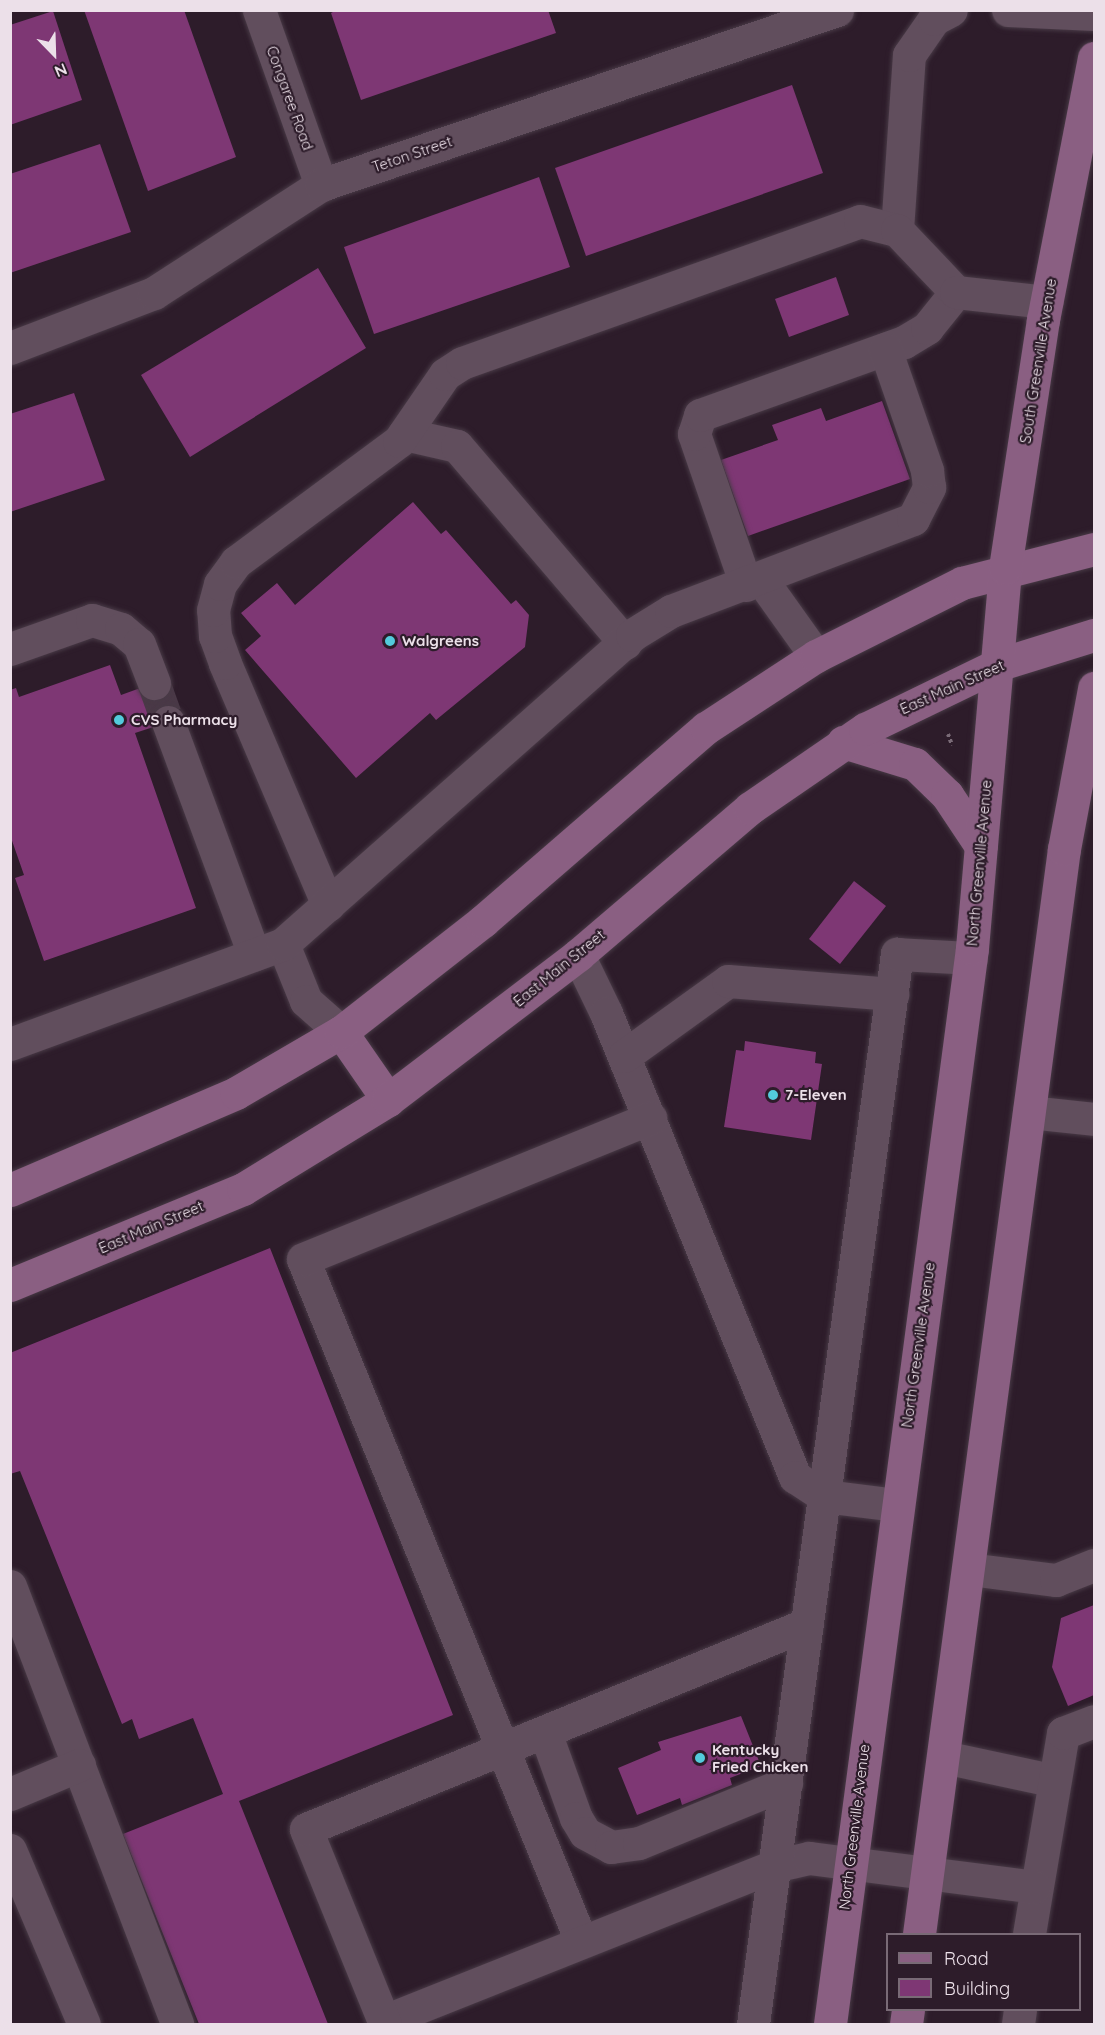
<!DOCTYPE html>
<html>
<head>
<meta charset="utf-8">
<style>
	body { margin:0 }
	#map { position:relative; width:1105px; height:2035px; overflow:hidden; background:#2d1c2a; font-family:Quicksand,sans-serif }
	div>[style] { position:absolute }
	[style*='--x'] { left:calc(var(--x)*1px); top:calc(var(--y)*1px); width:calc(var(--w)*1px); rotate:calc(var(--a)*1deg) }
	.building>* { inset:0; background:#7e3774 }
	.minor-tunnel>* { height:33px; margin-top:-16.5px; transform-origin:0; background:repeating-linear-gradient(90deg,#4a3947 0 33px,transparent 0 49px) }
	.path>* { height:4px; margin-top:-2px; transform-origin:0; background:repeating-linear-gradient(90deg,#7a6b77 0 3px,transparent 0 6px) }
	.roads { filter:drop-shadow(0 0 2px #483a46) drop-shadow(0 0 2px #483a46) }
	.minor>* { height:33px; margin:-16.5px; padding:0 16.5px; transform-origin:16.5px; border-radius:16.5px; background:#614e5d }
	.major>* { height:33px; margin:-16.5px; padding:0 16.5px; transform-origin:16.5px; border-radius:16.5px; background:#8a5f82 }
	.dots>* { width:16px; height:16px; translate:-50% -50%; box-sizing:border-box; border:3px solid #2d1c2a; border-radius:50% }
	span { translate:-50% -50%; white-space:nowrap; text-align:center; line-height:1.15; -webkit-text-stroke:4.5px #2d1c2a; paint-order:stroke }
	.street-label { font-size:15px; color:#ece0e9 }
	.poi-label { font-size:15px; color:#ece0e9; font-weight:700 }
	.left { translate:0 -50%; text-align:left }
	.frame { position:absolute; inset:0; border:12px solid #ece0e9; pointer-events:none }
	.legend { position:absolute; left:886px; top:1933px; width:195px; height:78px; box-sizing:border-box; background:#2d1c2a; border:2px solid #796a76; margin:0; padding:8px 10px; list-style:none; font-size:18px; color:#ece0e9 }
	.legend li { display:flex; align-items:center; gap:12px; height:30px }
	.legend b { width:30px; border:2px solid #796a76 }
	.north { position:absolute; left:24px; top:24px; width:60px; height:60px; -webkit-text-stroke:4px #2d1c2a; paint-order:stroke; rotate:157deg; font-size:16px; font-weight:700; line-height:24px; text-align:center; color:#ece0e9 }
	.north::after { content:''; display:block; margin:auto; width:21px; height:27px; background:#ece0e9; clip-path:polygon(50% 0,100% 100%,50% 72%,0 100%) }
</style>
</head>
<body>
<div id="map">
	<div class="building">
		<i style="clip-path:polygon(84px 10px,184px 10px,236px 157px,148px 191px)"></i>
		<i style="clip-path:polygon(337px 10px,548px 10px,556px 33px,361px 100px,331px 13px)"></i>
		<i style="clip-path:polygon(53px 11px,82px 100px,10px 125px,10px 25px)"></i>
		<i style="clip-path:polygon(792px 85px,823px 173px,586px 256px,555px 168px)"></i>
		<i style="clip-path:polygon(100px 144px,131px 232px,10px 273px,10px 174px)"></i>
		<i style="clip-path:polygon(539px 177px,570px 267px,374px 334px,344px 247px)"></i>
		<i style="clip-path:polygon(318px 268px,366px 348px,190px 457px,141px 375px)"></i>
		<i style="clip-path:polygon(836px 277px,849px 315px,789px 337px,775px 299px)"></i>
		<i style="clip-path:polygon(74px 393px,105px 480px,10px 512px,10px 414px)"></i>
		<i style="clip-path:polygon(882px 401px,910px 479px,748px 536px,721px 460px,778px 440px,772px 425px,821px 408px,826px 421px)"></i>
		<i style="clip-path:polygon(413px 502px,441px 534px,446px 530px,511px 604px,516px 600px,529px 615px,525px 647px,436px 720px,430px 713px,356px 778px,245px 650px,261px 636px,241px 613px,277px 583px,295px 605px)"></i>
		<i style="clip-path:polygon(110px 665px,121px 695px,168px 678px,181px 718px,135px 733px,196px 908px,44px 961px,15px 878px,24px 875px,10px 835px,10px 690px,16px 688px,19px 697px)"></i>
		<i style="clip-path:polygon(854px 881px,886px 906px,840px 964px,809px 939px)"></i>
		<i style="clip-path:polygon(745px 1041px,816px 1052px,815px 1063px,822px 1064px,811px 1140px,724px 1127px,736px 1050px,744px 1051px)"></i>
		<i style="clip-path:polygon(270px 1248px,453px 1715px,239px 1801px,328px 2024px,199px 2024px,123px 1834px,223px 1794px,193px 1718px,139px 1739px,132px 1719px,122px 1724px,20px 1471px,10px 1474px,10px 1353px)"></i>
		<i style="clip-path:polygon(1094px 1605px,1094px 1695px,1068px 1706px,1052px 1667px,1061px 1618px)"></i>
		<i style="clip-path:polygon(741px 1716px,761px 1766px,730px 1778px,732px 1785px,682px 1805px,680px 1798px,637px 1815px,618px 1768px,661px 1750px,658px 1742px)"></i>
	</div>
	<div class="minor-tunnel">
		<i style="--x:154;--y:683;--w:41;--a:70.3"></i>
	</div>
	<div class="path">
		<i style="--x:948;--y:734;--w:12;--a:70"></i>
	</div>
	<div class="roads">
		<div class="minor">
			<i style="--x:259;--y:10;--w:186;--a:70.5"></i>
			<i style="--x:1008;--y:10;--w:86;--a:2.7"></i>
			<i style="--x:897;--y:230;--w:175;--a:-86.1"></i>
			<i style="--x:909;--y:55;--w:44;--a:-55.2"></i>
			<i style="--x:934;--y:19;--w:19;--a:-28"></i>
			<i style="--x:10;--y:348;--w:154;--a:-20.9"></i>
			<i style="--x:154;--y:293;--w:199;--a:-32.9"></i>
			<i style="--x:321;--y:185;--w:545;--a:-18.73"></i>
			<i style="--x:404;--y:434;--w:54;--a:12.8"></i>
			<i style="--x:457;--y:446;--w:259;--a:49.5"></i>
			<i style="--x:761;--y:579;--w:95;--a:54.5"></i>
			<i style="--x:746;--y:585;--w:160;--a:-109"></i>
			<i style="--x:694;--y:434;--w:20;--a:-72"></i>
			<i style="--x:700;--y:415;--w:217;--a:-19.7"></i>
			<i style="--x:904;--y:342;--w:27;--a:-31"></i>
			<i style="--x:927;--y:328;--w:46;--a:-51.1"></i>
			<i style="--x:10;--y:649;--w:87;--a:-19.5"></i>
			<i style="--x:92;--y:620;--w:30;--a:17"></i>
			<i style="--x:121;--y:629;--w:23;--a:40"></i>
			<i style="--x:139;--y:644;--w:42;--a:69"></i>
			<i style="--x:168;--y:722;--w:248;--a:69.7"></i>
			<i style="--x:328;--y:905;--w:263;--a:-113.1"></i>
			<i style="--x:225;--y:663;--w:29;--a:-110"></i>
			<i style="--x:215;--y:636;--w:26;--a:-94"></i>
			<i style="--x:213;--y:610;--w:27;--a:-75"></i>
			<i style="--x:220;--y:584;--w:27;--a:-54"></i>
			<i style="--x:236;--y:562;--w:203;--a:-36.6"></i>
			<i style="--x:399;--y:441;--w:81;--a:-55.5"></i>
			<i style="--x:445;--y:374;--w:20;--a:-33"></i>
			<i style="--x:462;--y:363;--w:423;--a:-19.6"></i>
			<i style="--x:860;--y:221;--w:38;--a:14"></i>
			<i style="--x:897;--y:230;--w:86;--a:46.4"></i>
			<i style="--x:956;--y:292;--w:91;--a:6.3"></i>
			<i style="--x:283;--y:944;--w:61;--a:68"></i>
			<i style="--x:306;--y:1001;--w:47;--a:41.5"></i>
			<i style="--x:578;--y:955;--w:64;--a:64.2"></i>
			<i style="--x:606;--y:1013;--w:501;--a:67.84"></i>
			<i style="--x:795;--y:1477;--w:35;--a:33"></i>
			<i style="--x:824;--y:1496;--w:74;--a:7"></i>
			<i style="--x:10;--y:1044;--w:291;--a:-20.1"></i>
			<i style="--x:283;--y:944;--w:466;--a:-41.5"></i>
			<i style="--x:632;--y:635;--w:46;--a:-31.6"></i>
			<i style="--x:671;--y:611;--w:259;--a:-20.8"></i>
			<i style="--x:913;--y:519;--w:36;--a:-63"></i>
			<i style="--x:929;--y:487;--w:17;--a:-97"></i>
			<i style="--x:927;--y:470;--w:128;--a:-109.1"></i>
			<i style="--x:624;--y:1056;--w:128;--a:-35.8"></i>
			<i style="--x:728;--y:981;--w:165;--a:4.5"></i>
			<i style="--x:1029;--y:1112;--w:65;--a:6.1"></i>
			<i style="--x:969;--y:1569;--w:88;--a:7.2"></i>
			<i style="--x:1056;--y:1580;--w:41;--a:-21.5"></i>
			<i style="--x:10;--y:1586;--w:469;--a:69.1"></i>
			<i style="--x:545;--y:1732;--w:91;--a:70.2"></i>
			<i style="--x:576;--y:1818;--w:17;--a:59"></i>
			<i style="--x:585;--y:1833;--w:30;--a:28"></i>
			<i style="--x:611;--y:1847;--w:28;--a:-8"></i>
			<i style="--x:639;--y:1843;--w:159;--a:-22.2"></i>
			<i style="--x:944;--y:1757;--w:109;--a:12.1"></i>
			<i style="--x:10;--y:1794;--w:75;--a:-22.8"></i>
			<i style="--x:10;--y:1850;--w:189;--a:67"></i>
			<i style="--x:1029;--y:1934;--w:204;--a:-80.4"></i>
			<i style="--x:1063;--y:1733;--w:33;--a:-21"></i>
			<i style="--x:581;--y:1941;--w:736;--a:-112.18"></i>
			<i style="--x:303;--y:1259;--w:375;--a:-22.1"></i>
			<i style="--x:384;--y:2021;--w:420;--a:-21.7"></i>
			<i style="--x:774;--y:1866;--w:36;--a:-13"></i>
			<i style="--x:809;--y:1858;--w:227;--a:7.3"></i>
			<i style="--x:385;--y:2024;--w:210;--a:-112.1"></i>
			<i style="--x:306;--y:1829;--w:541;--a:-22.25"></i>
			<i style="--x:753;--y:2024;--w:1080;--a:-82.34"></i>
			<i style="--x:897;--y:954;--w:74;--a:3.1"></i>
			<i style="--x:1018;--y:2024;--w:14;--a:-82"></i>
		</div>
		<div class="major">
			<i style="--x:843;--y:742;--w:75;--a:17"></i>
			<i style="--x:915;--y:764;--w:45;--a:44.1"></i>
			<i style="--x:947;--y:795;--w:61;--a:56.3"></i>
			<i style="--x:341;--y:1032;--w:83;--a:55.3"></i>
			<i style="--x:10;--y:1190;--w:246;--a:-23.2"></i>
			<i style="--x:236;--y:1093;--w:121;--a:-30.2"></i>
			<i style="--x:341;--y:1032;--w:180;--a:-38"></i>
			<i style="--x:483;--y:921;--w:295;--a:-40.9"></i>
			<i style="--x:706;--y:728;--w:131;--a:-33.2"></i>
			<i style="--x:816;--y:656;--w:163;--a:-26.6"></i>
			<i style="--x:962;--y:583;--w:136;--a:-14.4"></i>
			<i style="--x:10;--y:1285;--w:252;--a:-22.4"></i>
			<i style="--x:243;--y:1189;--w:170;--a:-31.5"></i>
			<i style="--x:388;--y:1100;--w:239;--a:-37.3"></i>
			<i style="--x:578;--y:955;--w:226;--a:-40.5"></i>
			<i style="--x:750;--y:808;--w:140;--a:-34.5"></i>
			<i style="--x:865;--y:729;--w:147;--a:-25.9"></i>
			<i style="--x:997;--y:665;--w:102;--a:-17.2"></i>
			<i style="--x:919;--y:1934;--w:1095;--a:-82.39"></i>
			<i style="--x:1064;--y:849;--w:164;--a:-79.4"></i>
			<i style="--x:830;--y:2024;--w:1085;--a:-82.48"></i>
			<i style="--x:972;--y:948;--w:381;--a:-85"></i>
			<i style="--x:1005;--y:568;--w:251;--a:-81.3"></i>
			<i style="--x:1043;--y:320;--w:267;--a:-79"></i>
			<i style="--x:906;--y:2024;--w:14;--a:-82"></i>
		</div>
	</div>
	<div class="dots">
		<i style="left:390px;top:641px;background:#53cbdc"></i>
		<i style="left:119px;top:720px;background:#53cbdc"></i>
		<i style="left:773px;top:1095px;background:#53cbdc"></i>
		<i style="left:700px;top:1758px;background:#53cbdc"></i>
	</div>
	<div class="street-label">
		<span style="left:290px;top:98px;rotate:70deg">Congaree Road</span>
		<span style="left:412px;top:154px;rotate:-19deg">Teton Street</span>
		<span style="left:1038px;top:361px;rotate:-81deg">South Greenville Avenue</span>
		<span style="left:952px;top:687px;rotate:-24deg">East Main Street</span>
		<span style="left:979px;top:863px;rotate:-85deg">North Greenville Avenue</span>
		<span style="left:559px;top:968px;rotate:-39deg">East Main Street</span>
		<span style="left:151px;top:1227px;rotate:-23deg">East Main Street</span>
		<span style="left:918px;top:1345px;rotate:-82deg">North Greenville Avenue</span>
		<span style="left:854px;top:1827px;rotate:-83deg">North Greenville Avenue</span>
	</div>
	<div class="poi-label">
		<span class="left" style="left:402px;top:641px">Walgreens</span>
		<span class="left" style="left:131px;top:720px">CVS Pharmacy</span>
		<span class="left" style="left:785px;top:1095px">7-Eleven</span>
		<span class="left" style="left:712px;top:1758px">Kentucky<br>Fried Chicken</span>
	</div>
	<div class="frame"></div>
	<ul class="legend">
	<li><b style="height:8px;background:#8a5f82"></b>Road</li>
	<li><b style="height:16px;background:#7e3774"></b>Building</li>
	</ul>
	<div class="north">N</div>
</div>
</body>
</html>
